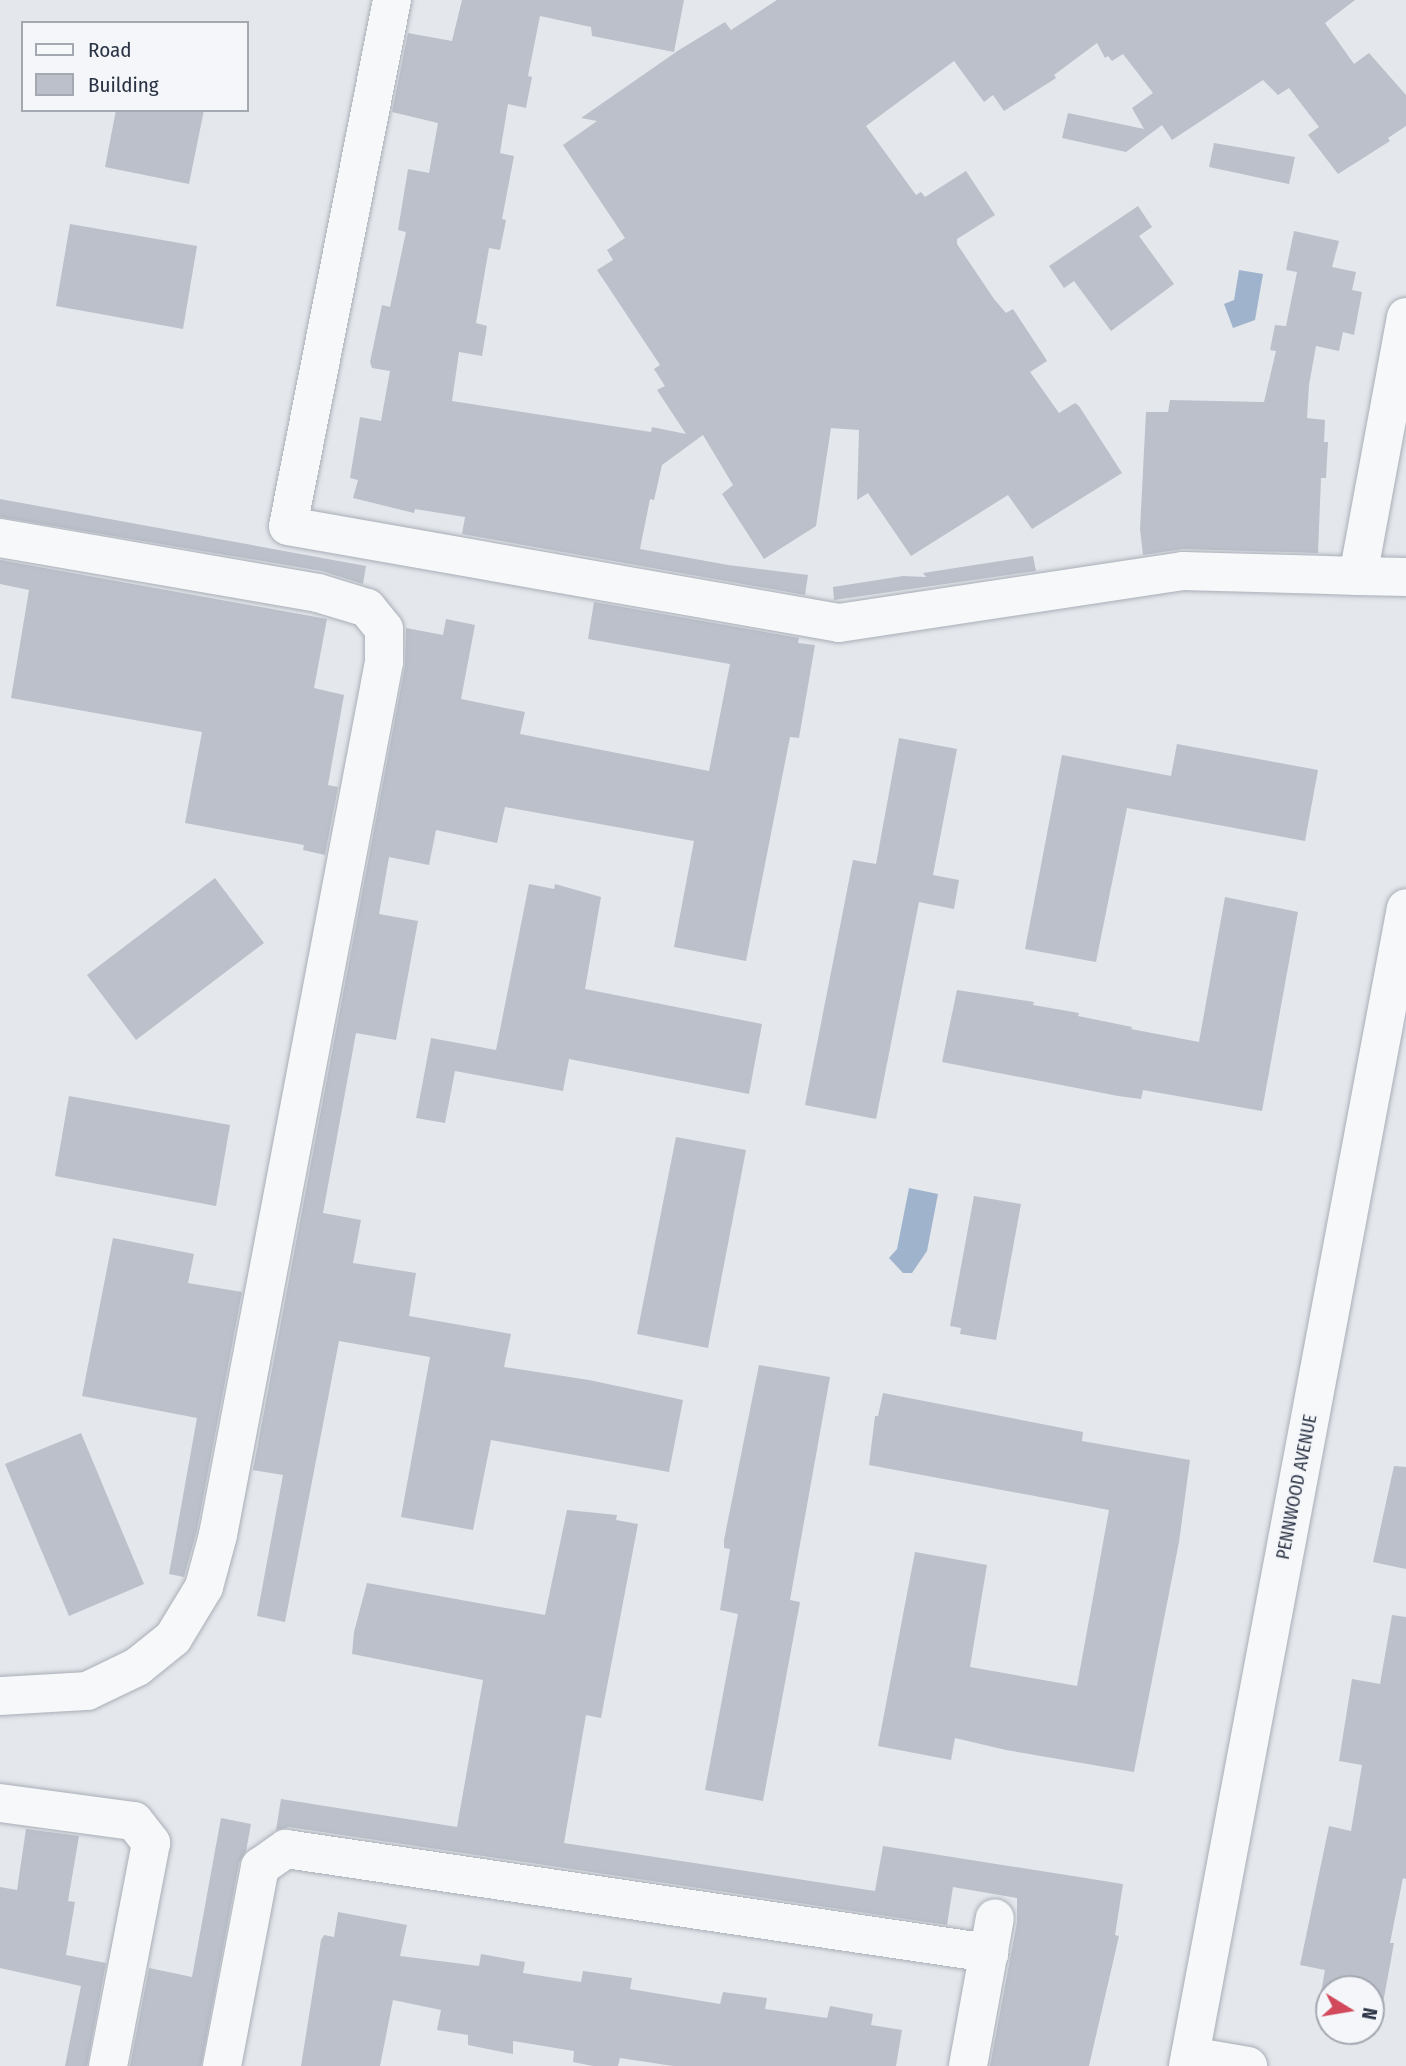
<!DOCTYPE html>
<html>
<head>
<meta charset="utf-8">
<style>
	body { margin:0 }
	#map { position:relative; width:1406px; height:2066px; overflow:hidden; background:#e4e7ec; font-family:"Fira Sans Condensed",sans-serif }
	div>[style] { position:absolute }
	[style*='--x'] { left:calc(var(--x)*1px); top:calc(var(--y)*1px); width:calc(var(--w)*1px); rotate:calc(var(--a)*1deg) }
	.water>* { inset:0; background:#9fb4cc }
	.building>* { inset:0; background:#bbc0ca }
	.roads { filter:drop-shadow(0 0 2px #a9aeb7) drop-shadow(0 0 2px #a9aeb7) }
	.minor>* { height:38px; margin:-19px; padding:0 19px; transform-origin:19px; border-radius:19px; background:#f7f8fa }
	span { translate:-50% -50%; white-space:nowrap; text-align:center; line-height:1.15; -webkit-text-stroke:5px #f4f6f9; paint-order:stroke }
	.street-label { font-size:18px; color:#2b3445 }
	.legend { position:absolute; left:21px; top:21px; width:228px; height:91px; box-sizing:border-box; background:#f4f6f9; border:2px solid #a4a8b1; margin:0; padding:9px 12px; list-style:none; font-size:21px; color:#2b3445 }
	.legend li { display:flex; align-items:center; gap:14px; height:35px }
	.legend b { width:35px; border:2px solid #a4a8b1 }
	.north { position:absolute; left:1315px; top:1975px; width:70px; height:70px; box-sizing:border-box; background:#f4f6f9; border:2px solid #a4a8b1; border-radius:50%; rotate:101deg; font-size:19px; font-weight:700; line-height:28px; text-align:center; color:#2b3445 }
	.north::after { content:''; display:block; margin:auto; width:24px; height:32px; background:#d1495b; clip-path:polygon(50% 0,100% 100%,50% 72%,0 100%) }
</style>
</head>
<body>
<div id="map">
	<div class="water">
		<i style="clip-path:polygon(1239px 270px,1263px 274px,1255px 320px,1233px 328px,1224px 304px,1234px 300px)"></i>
		<i style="clip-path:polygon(909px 1188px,938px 1194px,927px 1251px,912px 1273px,903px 1273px,889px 1258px,897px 1249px)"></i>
	</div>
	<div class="building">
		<i style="clip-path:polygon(462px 0,684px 0,674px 52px,592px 36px,591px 27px,540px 16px,528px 76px,532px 77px,526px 108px,508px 104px,500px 153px,514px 156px,502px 219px,506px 220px,500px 250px,489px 248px,476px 323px,487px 326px,482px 356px,459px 352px,452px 401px,651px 432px,652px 427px,686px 434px,657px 390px,665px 386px,654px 369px,660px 365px,597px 270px,613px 260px,607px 250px,625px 238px,563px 145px,597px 121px,581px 118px,679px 50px,725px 22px,731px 30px,777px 0,1355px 0,1325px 23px,1354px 64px,1369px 53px,1406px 95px,1406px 126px,1388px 138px,1390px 141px,1338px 174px,1308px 135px,1319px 127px,1289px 88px,1278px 95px,1263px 80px,1172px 140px,1162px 125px,1126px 152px,1062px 138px,1068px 113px,1144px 129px,1132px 108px,1153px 93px,1123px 54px,1112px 61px,1108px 56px,1105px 58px,1097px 43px,1054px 75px,1056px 78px,1004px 111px,993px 95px,984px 102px,954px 61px,866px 126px,916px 195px,921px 192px,925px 197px,966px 171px,995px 215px,957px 239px,957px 244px,994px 299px,1006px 313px,1013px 309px,1044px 356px,1047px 361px,1030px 372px,1059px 413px,1075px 403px,1079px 406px,1122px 473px,1032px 529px,1008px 495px,911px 556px,868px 493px,857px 500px,859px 430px,831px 428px,816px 526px,764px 559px,722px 494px,733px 485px,703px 435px,662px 465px,654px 500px,650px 499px,640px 549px,728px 565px,808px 575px,805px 595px,462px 534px,465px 517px,415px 509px,414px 513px,353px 498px,358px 480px,350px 478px,360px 417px,381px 421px,390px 371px,372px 368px,370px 362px,382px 305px,390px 307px,406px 232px,398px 230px,408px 169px,429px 173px,438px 123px,392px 112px,408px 33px,452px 41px)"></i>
		<i style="clip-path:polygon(116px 110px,204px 110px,189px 184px,105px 167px)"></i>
		<i style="clip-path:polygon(1214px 143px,1295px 157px,1289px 184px,1209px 167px)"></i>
		<i style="clip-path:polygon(1138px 206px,1152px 227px,1139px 236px,1174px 284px,1111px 331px,1074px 281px,1064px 288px,1049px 266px)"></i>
		<i style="clip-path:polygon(70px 224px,197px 246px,183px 329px,56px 306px)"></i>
		<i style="clip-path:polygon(1294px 231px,1339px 241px,1332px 267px,1356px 272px,1352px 290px,1362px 292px,1354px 335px,1343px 332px,1339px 351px,1316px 346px,1309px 385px,1307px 418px,1325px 420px,1324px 442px,1328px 442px,1326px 478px,1321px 478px,1318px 553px,1183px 549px,1143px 555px,1140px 529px,1146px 412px,1168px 412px,1170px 400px,1264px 402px,1276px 351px,1270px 350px,1275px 325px,1286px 326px,1297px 272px,1286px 270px)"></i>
		<i style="clip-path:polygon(0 499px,366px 566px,363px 584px,322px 571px,0 517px)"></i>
		<i style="clip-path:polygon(1033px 556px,1036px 571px,834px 600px,833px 587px,903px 576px,926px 577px,923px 573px)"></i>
		<i style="clip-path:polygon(0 560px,327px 619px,314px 688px,344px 695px,328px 785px,338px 787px,325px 855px,303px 850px,304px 845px,185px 823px,202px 732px,11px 698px,29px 590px,0 584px)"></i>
		<i style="clip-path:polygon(594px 602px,799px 638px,798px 643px,815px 645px,799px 738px,790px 737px,746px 961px,674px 947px,694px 841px,505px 807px,497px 843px,436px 830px,429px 865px,389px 857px,379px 914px,418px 921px,396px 1040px,356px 1033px,323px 1213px,361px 1220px,353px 1263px,416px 1273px,409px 1316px,511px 1334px,504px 1367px,589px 1380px,683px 1400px,669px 1472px,491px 1440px,473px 1530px,401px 1517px,430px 1357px,339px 1341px,285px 1622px,257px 1616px,283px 1475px,253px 1470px,405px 666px,406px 628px,443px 635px,446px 619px,475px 625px,461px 699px,525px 712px,520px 734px,709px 771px,730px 664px,588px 639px)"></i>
		<i style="clip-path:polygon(899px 738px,957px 749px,933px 875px,959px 880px,954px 909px,919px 902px,876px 1119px,805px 1105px,853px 860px,876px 864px)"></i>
		<i style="clip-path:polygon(1177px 744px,1318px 770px,1305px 841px,1127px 808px,1096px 962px,1025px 949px,1062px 755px,1171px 776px)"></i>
		<i style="clip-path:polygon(215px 878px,264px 943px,136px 1040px,87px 975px)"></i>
		<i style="clip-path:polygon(529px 884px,554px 889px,555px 884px,601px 897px,585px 989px,762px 1024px,749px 1094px,569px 1059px,563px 1091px,455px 1071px,445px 1123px,416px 1118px,431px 1038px,496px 1050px)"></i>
		<i style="clip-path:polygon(1225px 897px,1298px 912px,1262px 1111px,1143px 1090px,1141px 1099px,1118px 1096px,942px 1062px,957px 990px,1034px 1002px,1033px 1005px,1079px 1013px,1078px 1016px,1132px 1027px,1131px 1029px,1199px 1042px)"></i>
		<i style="clip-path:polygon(69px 1096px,230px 1125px,216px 1206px,55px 1176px)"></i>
		<i style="clip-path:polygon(676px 1137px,746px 1150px,708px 1348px,637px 1334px)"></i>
		<i style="clip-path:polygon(974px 1196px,1021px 1204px,996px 1340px,960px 1334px,961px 1328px,950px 1326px)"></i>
		<i style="clip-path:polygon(113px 1238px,194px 1254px,188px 1283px,242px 1292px,197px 1530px,184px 1577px,169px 1574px,197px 1418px,82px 1396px)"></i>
		<i style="clip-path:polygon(759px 1365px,830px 1377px,790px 1600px,800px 1602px,763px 1801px,705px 1790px,738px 1614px,720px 1610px,730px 1549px,724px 1548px,724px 1540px)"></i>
		<i style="clip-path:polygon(883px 1393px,1083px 1432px,1082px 1441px,1190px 1460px,1179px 1542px,1134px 1772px,1006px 1750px,955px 1738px,951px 1760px,878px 1746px,915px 1552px,987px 1565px,970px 1667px,1077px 1686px,1109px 1510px,869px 1465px,875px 1416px,878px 1416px)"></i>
		<i style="clip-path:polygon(81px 1433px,144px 1584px,69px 1616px,5px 1464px)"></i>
		<i style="clip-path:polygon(1394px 1466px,1406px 1467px,1406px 1569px,1373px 1562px)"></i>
		<i style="clip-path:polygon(567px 1510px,617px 1515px,616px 1520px,638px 1524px,601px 1718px,586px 1715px,564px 1843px,875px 1891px,883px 1846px,1123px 1884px,1115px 1935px,1119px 1936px,1089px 2066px,990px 2066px,1017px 1922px,1017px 1898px,953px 1887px,947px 1925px,289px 1827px,276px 1830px,281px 1799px,457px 1827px,483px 1680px,352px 1654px,354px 1632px,367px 1583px,545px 1615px)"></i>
		<i style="clip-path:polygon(1392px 1615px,1406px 1617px,1406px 1879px,1403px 1878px,1390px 1943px,1394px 1943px,1379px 2025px,1371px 2024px,1371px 1989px,1329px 1989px,1329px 2017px,1317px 2015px,1325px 1970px,1300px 1965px,1329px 1826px,1351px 1831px,1362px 1765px,1339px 1761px,1352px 1679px,1380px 1684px)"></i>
		<i style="clip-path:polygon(221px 1818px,251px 1824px,246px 1851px,239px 1863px,201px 2066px,130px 2066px,149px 1968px,192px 1977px)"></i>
		<i style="clip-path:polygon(26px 1829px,79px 1836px,68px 1901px,75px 1902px,66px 1955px,106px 1963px,87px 2066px,65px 2066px,81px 1986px,0 1968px,0 1887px,17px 1890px)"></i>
		<i style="clip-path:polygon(338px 1912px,407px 1925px,400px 1956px,479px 1966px,481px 1954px,525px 1962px,523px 1973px,581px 1982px,583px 1971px,632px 1978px,630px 1989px,720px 2004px,723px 1992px,767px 1998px,765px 2009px,827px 2018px,830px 2006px,873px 2014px,871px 2025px,902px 2030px,896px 2066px,673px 2066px,620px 2058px,618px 2066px,593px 2066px,573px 2062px,574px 2051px,513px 2041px,513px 2054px,468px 2045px,468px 2035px,437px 2030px,441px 2010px,393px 2000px,380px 2066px,301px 2066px,321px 1940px,324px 1935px,334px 1937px)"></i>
	</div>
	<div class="roads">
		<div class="minor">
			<i style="--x:392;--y:0;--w:536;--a:101.18"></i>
			<i style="--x:288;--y:526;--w:559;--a:9.98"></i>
			<i style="--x:839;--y:623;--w:348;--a:-8.6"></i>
			<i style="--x:1183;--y:571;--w:175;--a:1.6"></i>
			<i style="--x:1406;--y:317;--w:263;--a:100.5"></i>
			<i style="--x:1358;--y:576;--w:48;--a:1.2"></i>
			<i style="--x:0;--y:538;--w:323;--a:9.8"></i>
			<i style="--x:318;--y:593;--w:51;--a:17"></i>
			<i style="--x:367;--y:608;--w:27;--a:51"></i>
			<i style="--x:384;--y:629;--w:33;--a:90"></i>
			<i style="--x:384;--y:662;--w:889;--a:100.77"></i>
			<i style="--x:218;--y:1535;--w:54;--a:105.1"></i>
			<i style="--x:204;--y:1587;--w:60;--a:121.3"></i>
			<i style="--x:173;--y:1638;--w:46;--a:141.1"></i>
			<i style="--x:137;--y:1667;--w:55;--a:154.4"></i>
			<i style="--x:87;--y:1691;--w:87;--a:176.7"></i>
			<i style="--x:0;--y:1803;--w:135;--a:7.7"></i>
			<i style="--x:134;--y:1821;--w:28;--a:52"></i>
			<i style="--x:151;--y:1843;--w:227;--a:100.9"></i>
			<i style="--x:1190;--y:2056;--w:59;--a:9.8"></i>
			<i style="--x:222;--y:2066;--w:203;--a:-79.2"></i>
			<i style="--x:260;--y:1867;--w:32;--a:-35"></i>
			<i style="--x:286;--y:1849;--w:711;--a:8.42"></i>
			<i style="--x:968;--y:2066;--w:150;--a:-79.7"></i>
			<i style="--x:1188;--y:2066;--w:1178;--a:-79.34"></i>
		</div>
	</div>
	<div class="street-label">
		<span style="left:1297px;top:1487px;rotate:-79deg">PENNWOOD AVENUE</span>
	</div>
	<ul class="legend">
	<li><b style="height:9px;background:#f7f8fa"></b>Road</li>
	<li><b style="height:19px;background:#bbc0ca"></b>Building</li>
	</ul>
	<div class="north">N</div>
</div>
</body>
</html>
